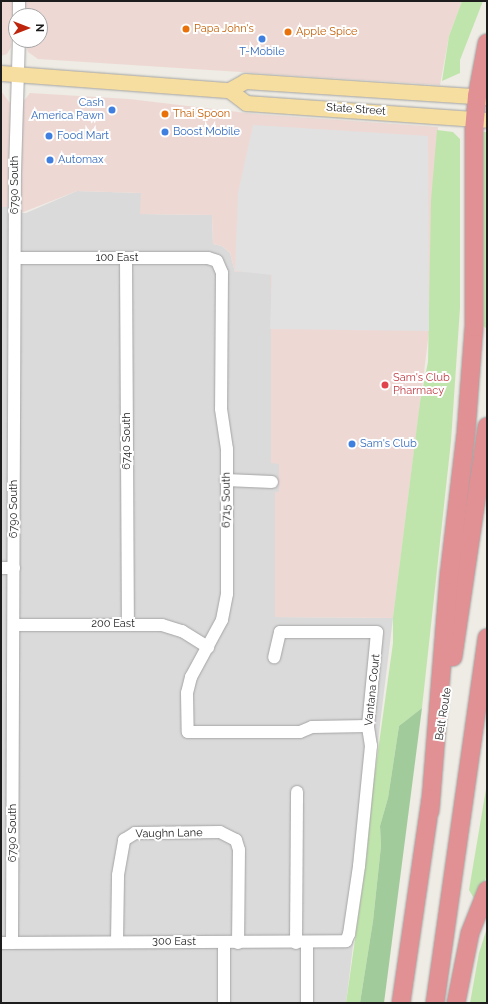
<!DOCTYPE html>
<html>
<head>
<meta charset="utf-8">
<style>
	body { margin:0 }
	#map { position:relative; width:488px; height:1004px; overflow:hidden; background:#eeece4; font-family:Raleway,sans-serif }
	div>[style] { position:absolute }
	[style*='--x'] { left:calc(var(--x)*1px); top:calc(var(--y)*1px); width:calc(var(--w)*1px); rotate:calc(var(--a)*1deg) }
	.residential>* { inset:0; background:#dbdada }
	.commercial>* { inset:0; background:#eed8d4 }
	.grass>* { inset:0; background:#c0e5ac }
	.forest>* { inset:0; background:#a2cb9b }
	.parking>* { inset:0; background:#e1e1e1 }
	.roads { filter:drop-shadow(0 0 1px #a4a4a4) drop-shadow(0 0 1px #a4a4a4) }
	.minor>* { height:12px; margin:-6px; padding:0 6px; transform-origin:6px; border-radius:6px; background:#fff }
	.major>* { height:15px; margin:-7.5px; padding:0 7.5px; transform-origin:7.5px; border-radius:7.5px; background:#f6dda0 }
	.highway>* { height:18px; margin:-9px; padding:0 9px; transform-origin:9px; border-radius:9px; background:#e19093 }
	.dots>* { width:11px; height:11px; translate:-50% -50%; box-sizing:border-box; border:2px solid #fff; border-radius:50% }
	span { translate:-50% -50%; white-space:nowrap; text-align:center; line-height:1.15; -webkit-text-stroke:4px #fff; paint-order:stroke }
	.food-label { font-size:11px; color:#c56008 }
	.left { translate:0 -50%; text-align:left }
	.shop-label { font-size:11px; color:#366cbe }
	.right { translate:-100% -50%; text-align:right }
	.street-label { font-size:11px; color:#1d1d1d }
	.health-label { font-size:11px; color:#be3a42 }
	.frame { position:absolute; inset:0; border:2px solid #1d1d1d; pointer-events:none }
	.north { position:absolute; left:8px; top:8px; width:40px; height:40px; box-sizing:border-box; background:#fff; border:1px solid #a5a5a5; border-radius:50%; rotate:90deg; font-size:11px; font-weight:700; line-height:16px; text-align:center; color:#1d1d1d }
	.north::after { content:''; display:block; margin:auto; width:14px; height:18px; background:#bf240c; clip-path:polygon(50% 0,100% 100%,50% 72%,0 100%) }
</style>
</head>
<body>
<div id="map">
	<div class="residential">
		<i style="clip-path:polygon(77px 191px,141px 193px,141px 214px,212px 215px,213px 244px,222px 246px,230px 253px,235px 272px,272px 272px,271px 463px,279px 463px,279px 492px,276px 492px,275px 617px,393px 618px,346px 1003px,1px 1003px,1px 207px,10px 207px,10px 213px,26px 213px)"></i>
	</div>
	<div class="commercial">
		<i style="clip-path:polygon(1px 1px,13px 1px,13px 9px,11px 47px,7px 54px,1px 56px)"></i>
		<i style="clip-path:polygon(25px 1px,462px 1px,449px 36px,440px 85px,38px 59px,28px 52px,25px 40px,40px 40px,40px 16px,25px 16px)"></i>
		<i style="clip-path:polygon(1px 91px,10px 103px,10px 207px,1px 207px)"></i>
		<i style="clip-path:polygon(30px 93px,129px 99px,255px 114px,438px 127px,430px 324px,393px 618px,275px 617px,275px 492px,279px 492px,279px 464px,271px 463px,271px 272px,235px 272px,230px 253px,222px 246px,213px 244px,212px 215px,140px 214px,141px 193px,77px 191px,21px 213px,22px 103px)"></i>
	</div>
	<div class="grass">
		<i style="clip-path:polygon(462px 1px,483px 1px,460px 60px,460px 73px,442px 81px,449px 36px)"></i>
		<i style="clip-path:polygon(437px 130px,453px 132px,460px 139px,460px 308px,451px 441px,422px 708px,399px 726px,388px 798px,380px 826px,381px 846px,373px 921px,360px 1003px,346px 1003px,366px 862px,373px 787px,393px 643px,393px 617px,420px 402px,428px 362px,431px 200px)"></i>
		<i style="clip-path:polygon(483px 132px,487px 132px,486px 328px,483px 326px)"></i>
		<i style="clip-path:polygon(487px 783px,487px 876px,475px 900px,469px 890px)"></i>
		<i style="clip-path:polygon(487px 928px,487px 1003px,470px 1003px,479px 953px)"></i>
	</div>
	<div class="forest">
		<i style="clip-path:polygon(422px 708px,384px 1003px,360px 1003px,373px 921px,381px 846px,380px 826px,388px 798px,399px 726px)"></i>
	</div>
	<div class="parking">
		<i style="clip-path:polygon(253px 125px,428px 136px,429px 331px,270px 329px,272px 275px,235px 271px,238px 193px)"></i>
	</div>
	<div class="roads">
		<div class="minor">
			<i style="--x:19;--y:1;--w:15;--a:90"></i>
			<i style="--x:15;--y:258;--w:193;--a:0"></i>
			<i style="--x:208;--y:258;--w:9;--a:18"></i>
			<i style="--x:217;--y:261;--w:13;--a:67"></i>
			<i style="--x:222;--y:273;--w:136;--a:90.4"></i>
			<i style="--x:221;--y:409;--w:40;--a:81.5"></i>
			<i style="--x:227;--y:449;--w:145;--a:90"></i>
			<i style="--x:227;--y:594;--w:26;--a:101"></i>
			<i style="--x:222;--y:620;--w:65;--a:118.5"></i>
			<i style="--x:191;--y:677;--w:16;--a:104"></i>
			<i style="--x:187;--y:693;--w:39;--a:89"></i>
			<i style="--x:188;--y:732;--w:112;--a:0"></i>
			<i style="--x:300;--y:732;--w:13;--a:-23"></i>
			<i style="--x:312;--y:727;--w:56;--a:-1"></i>
			<i style="--x:126;--y:258;--w:366;--a:89.7"></i>
			<i style="--x:226;--y:480;--w:46;--a:2.5"></i>
			<i style="--x:1;--y:568;--w:13;--a:0"></i>
			<i style="--x:14;--y:625;--w:148;--a:0"></i>
			<i style="--x:162;--y:625;--w:21;--a:17"></i>
			<i style="--x:182;--y:631;--w:31;--a:32"></i>
			<i style="--x:117;--y:942;--w:67;--a:-89.1"></i>
			<i style="--x:118;--y:875;--w:36;--a:-80"></i>
			<i style="--x:124;--y:840;--w:13;--a:-32"></i>
			<i style="--x:135;--y:833;--w:85;--a:-0.7"></i>
			<i style="--x:220;--y:832;--w:18;--a:27"></i>
			<i style="--x:236;--y:840;--w:10;--a:73"></i>
			<i style="--x:239;--y:850;--w:93;--a:90.6"></i>
			<i style="--x:1;--y:943;--w:345;--a:-0.3"></i>
			<i style="--x:346;--y:941;--w:8;--a:-67"></i>
			<i style="--x:349;--y:934;--w:69;--a:-81.6"></i>
			<i style="--x:359;--y:866;--w:121;--a:-84.3"></i>
			<i style="--x:371;--y:746;--w:20;--a:-99"></i>
			<i style="--x:368;--y:726;--w:94;--a:-84.5"></i>
			<i style="--x:377;--y:632;--w:97;--a:180"></i>
			<i style="--x:280;--y:632;--w:26;--a:103"></i>
			<i style="--x:12;--y:943;--w:771;--a:-89.78"></i>
			<i style="--x:15;--y:172;--w:132;--a:-88.3"></i>
			<i style="--x:296;--y:943;--w:151;--a:-89.6"></i>
			<i style="--x:224;--y:1003;--w:60;--a:-90"></i>
			<i style="--x:307;--y:1003;--w:60;--a:-90"></i>
		</div>
		<div class="major">
			<i style="--x:1;--y:73;--w:229;--a:4.3"></i>
			<i style="--x:229;--y:90;--w:21;--a:37"></i>
			<i style="--x:246;--y:103;--w:242;--a:4"></i>
			<i style="--x:229;--y:90;--w:18;--a:-29"></i>
			<i style="--x:245;--y:81;--w:243;--a:3.8"></i>
		</div>
		<div class="highway">
			<i style="--x:453;--y:657;--w:233;--a:-81.6"></i>
			<i style="--x:430;--y:811;--w:237;--a:-85.4"></i>
			<i style="--x:449;--y:575;--w:143;--a:-83.2"></i>
			<i style="--x:466;--y:433;--w:106;--a:-85.7"></i>
			<i style="--x:474;--y:327;--w:196;--a:-90"></i>
			<i style="--x:474;--y:131;--w:35;--a:-85"></i>
			<i style="--x:477;--y:96;--w:54;--a:-79.3"></i>
			<i style="--x:401;--y:1003;--w:207;--a:-81.7"></i>
			<i style="--x:435;--y:1003;--w:369;--a:-81.9"></i>
			<i style="--x:456;--y:1003;--w:71;--a:-78.7"></i>
			<i style="--x:470;--y:933;--w:46;--a:-68.4"></i>
		</div>
	</div>
	<div class="dots">
		<i style="left:186px;top:29px;background:#e8710a"></i>
		<i style="left:288px;top:32px;background:#e8710a"></i>
		<i style="left:262px;top:39px;background:#3f7fe0"></i>
		<i style="left:112px;top:110px;background:#3f7fe0"></i>
		<i style="left:165px;top:114px;background:#e8710a"></i>
		<i style="left:165px;top:132px;background:#3f7fe0"></i>
		<i style="left:49px;top:136px;background:#3f7fe0"></i>
		<i style="left:50px;top:160px;background:#3f7fe0"></i>
		<i style="left:385px;top:385px;background:#e0444e"></i>
		<i style="left:352px;top:444px;background:#3f7fe0"></i>
	</div>
	<div class="food-label">
		<span class="left" style="left:194px;top:29px">Papa John's</span>
		<span class="left" style="left:296px;top:32px">Apple Spice</span>
		<span class="left" style="left:173px;top:114px">Thai Spoon</span>
	</div>
	<div class="shop-label">
		<span style="left:262px;top:52px">T-Mobile</span>
		<span class="right" style="left:104px;top:110px">Cash<br>America Pawn</span>
		<span class="left" style="left:173px;top:132px">Boost Mobile</span>
		<span class="left" style="left:57px;top:136px">Food Mart</span>
		<span class="left" style="left:58px;top:160px">Automax</span>
		<span class="left" style="left:360px;top:444px">Sam's Club</span>
	</div>
	<div class="street-label">
		<span style="left:356px;top:110px;rotate:4deg">State Street</span>
		<span style="left:15px;top:185px;rotate:-90deg">6790 South</span>
		<span style="left:117px;top:258px">100 East</span>
		<span style="left:127px;top:441px;rotate:-90deg">6740 South</span>
		<span style="left:227px;top:500px;rotate:-90deg">6715 South</span>
		<span style="left:14px;top:509px;rotate:-90deg">6790 South</span>
		<span style="left:113px;top:624px">200 East</span>
		<span style="left:373px;top:690px;rotate:-84deg">Vantana Court</span>
		<span style="left:444px;top:714px;rotate:-81deg">Belt Route</span>
		<span style="left:13px;top:833px;rotate:-90deg">6790 South</span>
		<span style="left:169px;top:834px;rotate:-1deg">Vaughn Lane</span>
		<span style="left:174px;top:942px;rotate:1deg">300 East</span>
	</div>
	<div class="health-label">
		<span class="left" style="left:393px;top:385px">Sam's Club<br>Pharmacy</span>
	</div>
	<div class="frame"></div>
	<div class="north">N</div>
</div>
</body>
</html>
